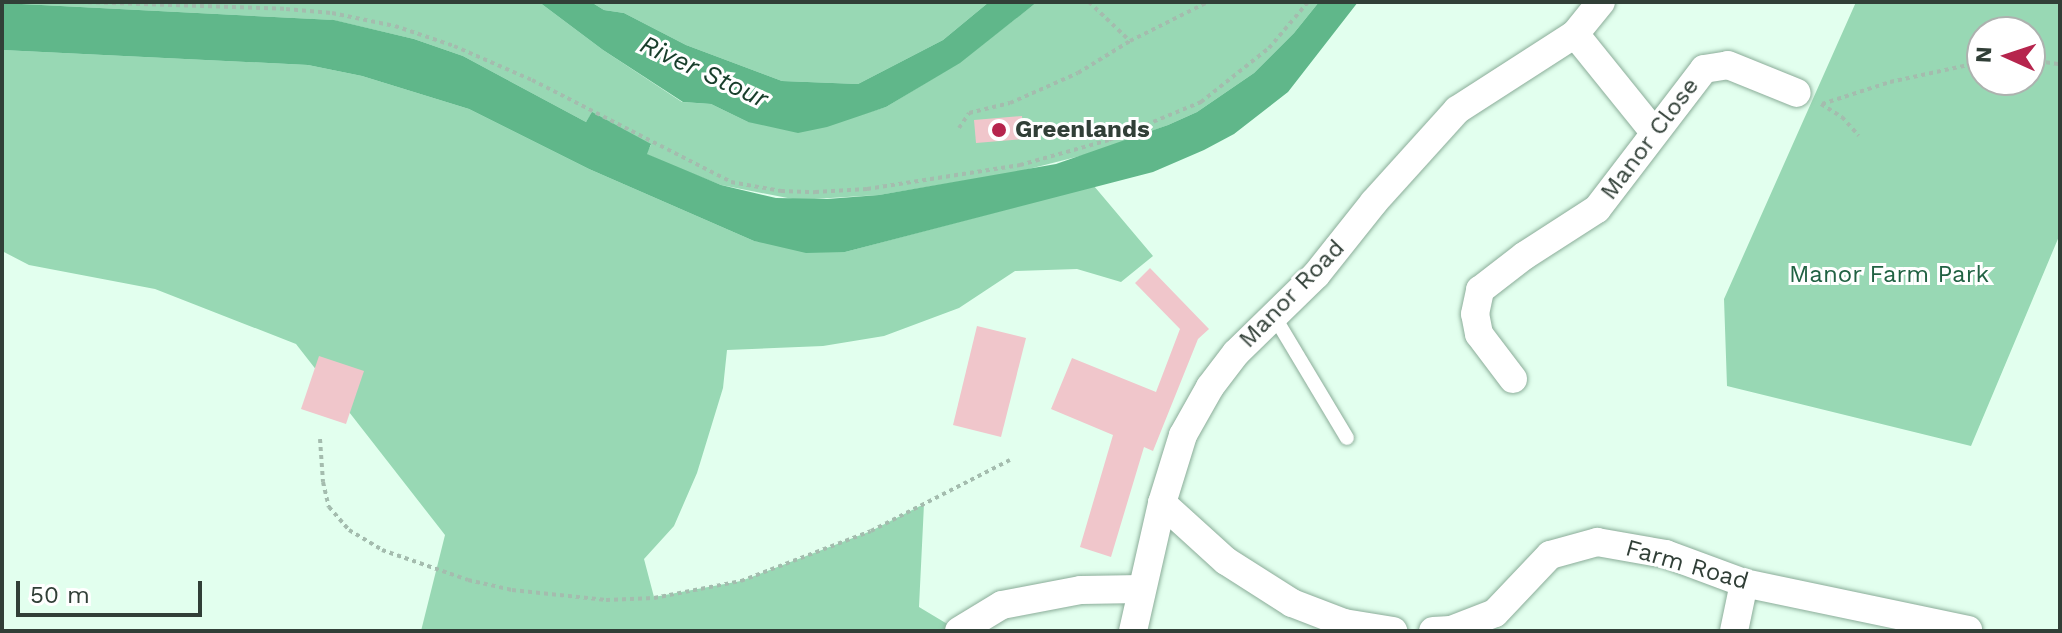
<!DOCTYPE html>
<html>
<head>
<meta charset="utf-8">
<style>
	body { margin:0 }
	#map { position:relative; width:2062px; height:633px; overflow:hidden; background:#e2ffee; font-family:"Work Sans",sans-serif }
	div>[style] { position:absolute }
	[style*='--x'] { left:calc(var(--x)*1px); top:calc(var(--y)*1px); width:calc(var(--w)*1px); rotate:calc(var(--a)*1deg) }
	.green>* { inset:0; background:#98d8b4 }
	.water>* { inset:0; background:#60b78a }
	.building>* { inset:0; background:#f0c6cb }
	.path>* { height:4px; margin-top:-2px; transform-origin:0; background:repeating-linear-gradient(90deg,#a4bcae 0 4px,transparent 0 8px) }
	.roads { filter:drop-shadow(0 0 2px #8bad99) drop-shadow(0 0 2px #8bad99) }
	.lane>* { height:14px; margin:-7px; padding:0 7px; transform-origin:7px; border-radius:7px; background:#fff }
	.street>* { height:28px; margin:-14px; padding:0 14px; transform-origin:14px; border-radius:14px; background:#fff }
	.dots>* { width:22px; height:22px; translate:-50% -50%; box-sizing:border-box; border:4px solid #fff; border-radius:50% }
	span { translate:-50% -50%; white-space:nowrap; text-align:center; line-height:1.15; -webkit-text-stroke:6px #fff; paint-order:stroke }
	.poi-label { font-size:24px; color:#313f37; font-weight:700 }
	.left { translate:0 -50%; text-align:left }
	.street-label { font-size:24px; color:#313f37 }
	.park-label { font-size:24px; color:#216243 }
	.water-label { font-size:26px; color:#183e2b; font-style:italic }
	.frame { position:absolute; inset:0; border:4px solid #313f37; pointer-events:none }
	.north { position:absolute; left:1966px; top:16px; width:80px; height:80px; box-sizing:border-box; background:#fff; border:2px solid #adb2af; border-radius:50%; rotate:273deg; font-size:22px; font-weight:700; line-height:32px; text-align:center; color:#313f37 }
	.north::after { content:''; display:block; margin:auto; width:28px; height:36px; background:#b6254d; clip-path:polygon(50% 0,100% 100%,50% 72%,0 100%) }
	.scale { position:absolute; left:16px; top:581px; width:186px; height:36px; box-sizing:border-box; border:4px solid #313f37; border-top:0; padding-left:10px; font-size:24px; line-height:28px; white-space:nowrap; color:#313f37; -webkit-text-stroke:6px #fff; paint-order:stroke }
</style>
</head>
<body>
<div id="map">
	<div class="green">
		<i style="clip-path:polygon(539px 2px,603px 50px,682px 102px,711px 104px,748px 122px,860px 115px,886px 107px,960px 62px,1037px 2px,1319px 2px,1294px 33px,1254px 73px,1197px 112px,1168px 125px,1088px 154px,1017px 172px,879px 195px,798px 200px,721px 185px,673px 166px,646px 154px,651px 145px,592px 113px,586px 122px,463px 56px,414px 39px,333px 20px,2px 3px)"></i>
		<i style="clip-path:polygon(591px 2px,989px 2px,943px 40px,858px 84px,782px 81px,686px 45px,624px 13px,604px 10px)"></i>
		<i style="clip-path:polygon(evenodd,1856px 2px,2060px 2px,2060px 234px,1971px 446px,1727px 386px,1724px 299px,1856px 2px,2030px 32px,2030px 80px,1982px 80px,1982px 32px,2030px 32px)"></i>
		<i style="clip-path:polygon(2px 50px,308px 65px,362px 76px,469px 109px,589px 169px,754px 241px,845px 252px,1094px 186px,1153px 256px,1121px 282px,1077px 269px,1015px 271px,959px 308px,884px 336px,823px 346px,727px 350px,723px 388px,697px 473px,674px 526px,644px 559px,654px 597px,741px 581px,871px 531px,924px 504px,919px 607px,959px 631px,421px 631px,445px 535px,296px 344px,155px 289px,29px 265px,2px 251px)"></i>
	</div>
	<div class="water">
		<i style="clip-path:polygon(539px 2px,591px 2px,604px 10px,624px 13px,686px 45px,782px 81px,858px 84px,943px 40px,989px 2px,1037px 2px,960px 63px,886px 107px,827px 127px,798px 133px,748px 122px,711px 104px,683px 102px,603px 50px)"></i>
		<i style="clip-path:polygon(1319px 2px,1358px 2px,1288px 92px,1234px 134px,1204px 150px,1153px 172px,845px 252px,806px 253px,754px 241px,589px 169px,469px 109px,362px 76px,308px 65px,2px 50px,2px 3px,334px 20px,414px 39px,463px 56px,586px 122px,592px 112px,651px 144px,647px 154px,721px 185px,776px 198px,827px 199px,879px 195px,1056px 164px,1168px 125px,1197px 112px,1254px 73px,1294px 33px)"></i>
	</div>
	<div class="building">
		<i style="clip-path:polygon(1022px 116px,1024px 139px,976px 143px,974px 120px)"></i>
		<i style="clip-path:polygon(1150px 268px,1209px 329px,1198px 339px,1153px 451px,1144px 447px,1111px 557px,1080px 547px,1113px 435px,1051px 409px,1072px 358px,1156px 392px,1180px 329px,1135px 283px)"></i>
		<i style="clip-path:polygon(977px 326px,1026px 338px,1001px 437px,953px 425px)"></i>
		<i style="clip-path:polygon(319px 356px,364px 371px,346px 424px,301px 409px)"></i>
	</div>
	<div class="path">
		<i style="--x:80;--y:2;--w:206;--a:1.9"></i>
		<i style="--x:286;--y:9;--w:46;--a:5"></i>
		<i style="--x:332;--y:13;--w:64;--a:11.7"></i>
		<i style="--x:395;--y:26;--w:62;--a:18.7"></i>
		<i style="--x:454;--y:46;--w:85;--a:23.6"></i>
		<i style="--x:532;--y:80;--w:224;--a:27.1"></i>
		<i style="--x:731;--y:182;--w:51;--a:10.2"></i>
		<i style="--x:781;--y:191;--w:34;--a:2"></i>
		<i style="--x:815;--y:192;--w:52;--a:-3.3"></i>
		<i style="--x:867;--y:189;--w:155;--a:-8.9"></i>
		<i style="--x:1020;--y:165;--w:92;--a:-15.7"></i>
		<i style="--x:1109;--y:140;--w:100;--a:-22.4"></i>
		<i style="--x:1201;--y:102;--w:87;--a:-38.5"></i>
		<i style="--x:1269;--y:48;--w:60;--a:-49.7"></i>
		<i style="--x:1089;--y:2;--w:57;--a:43.6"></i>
		<i style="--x:2030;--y:60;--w:30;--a:8"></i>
		<i style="--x:1821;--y:104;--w:25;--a:32"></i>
		<i style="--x:1842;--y:117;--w:25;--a:48"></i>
		<i style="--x:1822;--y:104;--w:71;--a:-17.9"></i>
		<i style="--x:1890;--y:82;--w:94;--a:-12.3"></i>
		<i style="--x:959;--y:128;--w:18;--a:-56"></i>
		<i style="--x:969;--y:113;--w:42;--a:-13.7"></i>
		<i style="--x:1010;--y:103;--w:74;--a:-23.8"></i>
		<i style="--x:1078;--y:73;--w:61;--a:-31.6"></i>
		<i style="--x:1130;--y:41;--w:87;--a:-26.6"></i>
		<i style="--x:320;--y:439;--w:43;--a:86"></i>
		<i style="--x:323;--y:482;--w:26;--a:77"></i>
		<i style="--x:329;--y:507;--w:30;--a:49"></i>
		<i style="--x:349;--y:530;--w:39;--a:31"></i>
		<i style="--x:382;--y:550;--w:91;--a:19.2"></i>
		<i style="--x:468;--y:580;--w:45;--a:12.8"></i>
		<i style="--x:512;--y:590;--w:95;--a:6.1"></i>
		<i style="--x:606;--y:600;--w:48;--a:-2.4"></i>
		<i style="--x:654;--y:598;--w:89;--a:-11.1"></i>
		<i style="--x:741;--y:581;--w:139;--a:-21"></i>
		<i style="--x:871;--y:531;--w:156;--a:-27.1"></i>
	</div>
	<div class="roads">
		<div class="lane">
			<i style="--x:1274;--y:316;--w:142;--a:59.1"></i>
		</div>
		<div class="street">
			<i style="--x:1575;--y:34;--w:126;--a:51.1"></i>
			<i style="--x:1513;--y:379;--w:56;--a:-127.1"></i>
			<i style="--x:1479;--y:334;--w:20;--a:-101"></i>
			<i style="--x:1475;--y:314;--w:25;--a:-78"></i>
			<i style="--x:1480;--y:290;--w:56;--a:-37.7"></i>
			<i style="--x:1524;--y:256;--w:87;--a:-32.8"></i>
			<i style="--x:1597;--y:209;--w:176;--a:-52.6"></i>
			<i style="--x:1704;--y:69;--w:24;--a:-9"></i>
			<i style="--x:1728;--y:65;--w:74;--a:22.1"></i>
			<i style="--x:1162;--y:503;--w:86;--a:42.2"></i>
			<i style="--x:1226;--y:561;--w:78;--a:32.5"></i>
			<i style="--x:1292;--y:603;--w:56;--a:21"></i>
			<i style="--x:1344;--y:623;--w:50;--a:9.3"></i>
			<i style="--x:959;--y:631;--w:50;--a:-31.2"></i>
			<i style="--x:1002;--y:605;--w:80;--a:-10.8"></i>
			<i style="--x:1081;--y:590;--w:60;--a:-1"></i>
			<i style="--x:1133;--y:631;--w:131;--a:-77.2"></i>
			<i style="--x:1162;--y:503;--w:71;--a:-72.8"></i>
			<i style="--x:1183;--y:435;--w:55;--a:-60.6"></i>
			<i style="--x:1210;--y:387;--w:43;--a:-52.6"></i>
			<i style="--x:1236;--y:353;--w:112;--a:-44.3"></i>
			<i style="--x:1316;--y:275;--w:93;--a:-51.5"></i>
			<i style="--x:1374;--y:202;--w:124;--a:-47.9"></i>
			<i style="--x:1457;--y:110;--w:140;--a:-32.8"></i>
			<i style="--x:1575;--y:34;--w:41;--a:-50.9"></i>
			<i style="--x:1433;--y:631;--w:18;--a:-3"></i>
			<i style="--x:1451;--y:630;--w:47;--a:-21.1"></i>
			<i style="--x:1495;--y:613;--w:80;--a:-46.5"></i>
			<i style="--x:1550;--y:555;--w:49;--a:-15.5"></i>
			<i style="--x:1597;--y:542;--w:70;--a:9.9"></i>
			<i style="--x:1666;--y:554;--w:83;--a:20.4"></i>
			<i style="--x:1744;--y:583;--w:229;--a:11.8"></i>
			<i style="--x:1734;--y:631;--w:49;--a:-78.2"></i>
		</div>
	</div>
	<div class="dots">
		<i style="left:999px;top:130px;background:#b6254d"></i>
	</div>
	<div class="poi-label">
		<span class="left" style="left:1015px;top:130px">Greenlands</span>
	</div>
	<div class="street-label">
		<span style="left:1650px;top:139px;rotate:-53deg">Manor Close</span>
		<span style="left:1292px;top:294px;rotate:-46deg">Manor Road</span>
		<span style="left:1687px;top:565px;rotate:16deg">Farm Road</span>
	</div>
	<div class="park-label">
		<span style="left:1889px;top:275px">Manor Farm Park</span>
	</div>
	<div class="water-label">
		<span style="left:704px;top:72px;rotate:25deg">River Stour</span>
	</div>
	<div class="frame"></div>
	<div class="north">N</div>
	<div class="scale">50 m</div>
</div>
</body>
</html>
